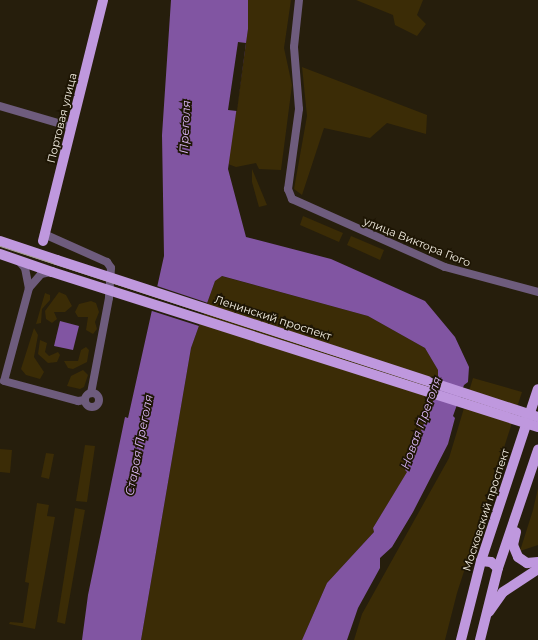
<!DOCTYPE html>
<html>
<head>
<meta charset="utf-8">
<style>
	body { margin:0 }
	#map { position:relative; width:538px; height:640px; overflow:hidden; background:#261e0c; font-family:Montserrat,sans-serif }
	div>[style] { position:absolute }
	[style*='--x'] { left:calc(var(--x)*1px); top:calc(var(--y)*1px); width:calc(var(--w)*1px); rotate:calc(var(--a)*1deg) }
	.green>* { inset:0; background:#3b2c06 }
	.water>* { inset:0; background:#8155a2 }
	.pier>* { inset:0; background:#261e0c }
	.minor>* { height:8px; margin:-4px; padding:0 4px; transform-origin:4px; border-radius:4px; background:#6e5c7d }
	.minor>.ring { margin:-4px; padding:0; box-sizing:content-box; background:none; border:8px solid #6e5c7d; border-radius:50% }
	.major>* { height:10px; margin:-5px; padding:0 5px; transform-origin:5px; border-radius:5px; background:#bf98de }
	.tram>* { height:1px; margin:-0.5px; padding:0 0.5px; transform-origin:0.5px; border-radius:0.5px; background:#a7a193 }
	.major-bridge>* { height:10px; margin:-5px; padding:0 5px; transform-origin:5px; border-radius:5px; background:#bf98de }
	span { translate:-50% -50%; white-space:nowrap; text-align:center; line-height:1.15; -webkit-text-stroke:3.5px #1d1504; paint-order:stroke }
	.street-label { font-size:11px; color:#f4efe3 }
	.water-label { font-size:12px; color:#dcb9f8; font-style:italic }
</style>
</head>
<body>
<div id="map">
	<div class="green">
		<i style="clip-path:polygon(248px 0,291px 0,284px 48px,292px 85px,281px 170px,259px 169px,256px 163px,236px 167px,228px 164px,248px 29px)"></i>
		<i style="clip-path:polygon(356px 0,423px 0,417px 15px,426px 24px,417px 36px,395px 25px,393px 15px)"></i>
		<i style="clip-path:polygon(302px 67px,427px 115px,426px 134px,387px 123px,370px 138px,324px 128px,302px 195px,294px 189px,307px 116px)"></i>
		<i style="clip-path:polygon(252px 169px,267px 205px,259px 207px,252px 182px)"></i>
		<i style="clip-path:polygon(303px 216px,343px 233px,339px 242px,300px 225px)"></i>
		<i style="clip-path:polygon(351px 236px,384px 250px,380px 260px,347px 245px)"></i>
		<i style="clip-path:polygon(221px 276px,368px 316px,425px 348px,438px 370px,438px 389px,405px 470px,408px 471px,373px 528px,374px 532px,327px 583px,302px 640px,141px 640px,191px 348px,215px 281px)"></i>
		<i style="clip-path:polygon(59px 292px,66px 295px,72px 306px,65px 312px,54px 312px,57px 319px,52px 323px,46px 319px,45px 311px)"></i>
		<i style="clip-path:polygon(45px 293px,50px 295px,50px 300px,42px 309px,41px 323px,36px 324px)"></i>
		<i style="clip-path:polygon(91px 301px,96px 303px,99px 312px,95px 322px,97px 329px,93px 334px,86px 330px,88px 317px,78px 317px,75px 312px,79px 304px)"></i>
		<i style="clip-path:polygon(34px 328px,38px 335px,34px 357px,44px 372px,40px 379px,26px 375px,21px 369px)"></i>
		<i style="clip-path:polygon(40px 340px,47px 343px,45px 352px,49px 356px,58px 352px,60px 355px,57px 362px,48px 363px,38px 354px)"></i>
		<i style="clip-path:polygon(86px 347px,89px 350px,87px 362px,73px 369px,68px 368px,64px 361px,78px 361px,81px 350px)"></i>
		<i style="clip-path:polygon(83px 370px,88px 375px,84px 387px,80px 389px,67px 386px,71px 376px)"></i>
		<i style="clip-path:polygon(473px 378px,522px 392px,457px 593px,445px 640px,354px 640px,362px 614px,449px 458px)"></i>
		<i style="clip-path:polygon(85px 445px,95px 446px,87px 502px,76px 501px)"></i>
		<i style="clip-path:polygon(0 449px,12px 450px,10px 473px,0 472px)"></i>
		<i style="clip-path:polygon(46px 453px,54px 454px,49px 479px,41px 477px)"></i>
		<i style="clip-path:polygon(538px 488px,538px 545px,520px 551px,533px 510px)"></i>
		<i style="clip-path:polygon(37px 503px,49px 505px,47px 516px,55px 517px,35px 629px,9px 624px,10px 622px,23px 623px,29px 583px,25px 582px)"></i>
		<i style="clip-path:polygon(75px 508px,85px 510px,65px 624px,57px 622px)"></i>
	</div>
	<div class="water">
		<i style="clip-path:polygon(171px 0,248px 0,248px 29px,228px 169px,246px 237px,331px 259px,425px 301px,455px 337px,469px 367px,468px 382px,464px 385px,453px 416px,455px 418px,448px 444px,413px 512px,392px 547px,380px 558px,380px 568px,358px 608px,347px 640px,302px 640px,327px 583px,374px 532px,373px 528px,407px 472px,405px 470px,438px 389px,438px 370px,425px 348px,368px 316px,222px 276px,215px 281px,191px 348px,141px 640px,82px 640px,88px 595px,125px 417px,128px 418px,164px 256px,162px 135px)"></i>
		<i style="clip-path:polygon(60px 321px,79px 326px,73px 350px,54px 346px)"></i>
	</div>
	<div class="pier">
		<i style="clip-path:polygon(238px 42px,246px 43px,237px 111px,228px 110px)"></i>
		<i style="clip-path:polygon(154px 285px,208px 303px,199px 326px,149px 310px)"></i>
	</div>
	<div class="minor">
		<i style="--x:299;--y:0;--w:47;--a:96.1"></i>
		<i style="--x:294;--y:47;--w:62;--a:85.4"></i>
		<i style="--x:299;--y:109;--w:81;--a:97.8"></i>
		<i style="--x:288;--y:189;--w:11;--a:68"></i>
		<i style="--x:292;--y:199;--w:167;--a:24"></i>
		<i style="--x:445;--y:267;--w:96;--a:15"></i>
		<i style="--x:0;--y:106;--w:75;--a:16.3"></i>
		<i style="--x:44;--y:234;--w:69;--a:24"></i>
		<i style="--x:107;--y:262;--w:7;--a:56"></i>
		<i style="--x:111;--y:268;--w:30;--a:94"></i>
		<i style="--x:109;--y:298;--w:97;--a:100.7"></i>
		<i style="--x:18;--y:260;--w:11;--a:49"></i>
		<i style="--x:25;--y:268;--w:20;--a:79"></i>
		<i style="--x:29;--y:288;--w:96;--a:105"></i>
		<i style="--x:4;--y:381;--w:77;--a:15.1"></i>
		<i style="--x:78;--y:401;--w:7;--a:-8"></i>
		<i style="--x:29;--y:288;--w:18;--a:-49"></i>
		<i style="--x:41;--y:274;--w:10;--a:-11"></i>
		<i class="ring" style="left:85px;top:393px;width:6px;height:6px"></i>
	</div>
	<div class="major">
		<i style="--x:0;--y:241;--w:60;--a:18.4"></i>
		<i style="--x:43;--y:241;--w:248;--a:-76"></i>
		<i style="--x:0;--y:254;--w:55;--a:19.1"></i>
		<i style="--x:516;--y:532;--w:13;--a:103"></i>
		<i style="--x:513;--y:545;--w:13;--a:67"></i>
		<i style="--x:518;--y:557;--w:11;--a:34"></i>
		<i style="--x:527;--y:563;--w:11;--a:-5"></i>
		<i style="--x:481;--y:561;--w:10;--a:6"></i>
		<i style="--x:491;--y:562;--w:9;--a:41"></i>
		<i style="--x:489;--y:612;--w:24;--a:-55"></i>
		<i style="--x:503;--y:592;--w:42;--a:-33.3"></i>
		<i style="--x:461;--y:640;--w:81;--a:-75.8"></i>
		<i style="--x:481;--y:561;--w:181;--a:-71.7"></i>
		<i style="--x:480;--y:640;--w:74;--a:-76"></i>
		<i style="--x:498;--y:568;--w:125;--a:-71.3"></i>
	</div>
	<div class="tram">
		<i style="--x:0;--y:246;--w:566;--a:18.02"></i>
	</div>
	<div class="major-bridge">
		<i style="--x:57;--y:260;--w:506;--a:18.08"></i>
		<i style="--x:52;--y:272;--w:510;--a:17.69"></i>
	</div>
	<div class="street-label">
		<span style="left:62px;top:118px;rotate:-76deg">Портовая улица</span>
		<span style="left:417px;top:242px;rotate:22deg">улица Виктора Гюго</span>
		<span style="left:273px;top:318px;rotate:18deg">Ленинский проспект</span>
		<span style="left:486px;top:510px;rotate:-72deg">Московский проспект</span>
	</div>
	<div class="water-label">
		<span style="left:185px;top:127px;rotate:-87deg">Преголя</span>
		<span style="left:421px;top:423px;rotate:-70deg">Новая Преголя</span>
		<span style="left:139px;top:445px;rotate:-79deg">Старая Преголя</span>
	</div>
</div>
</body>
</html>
